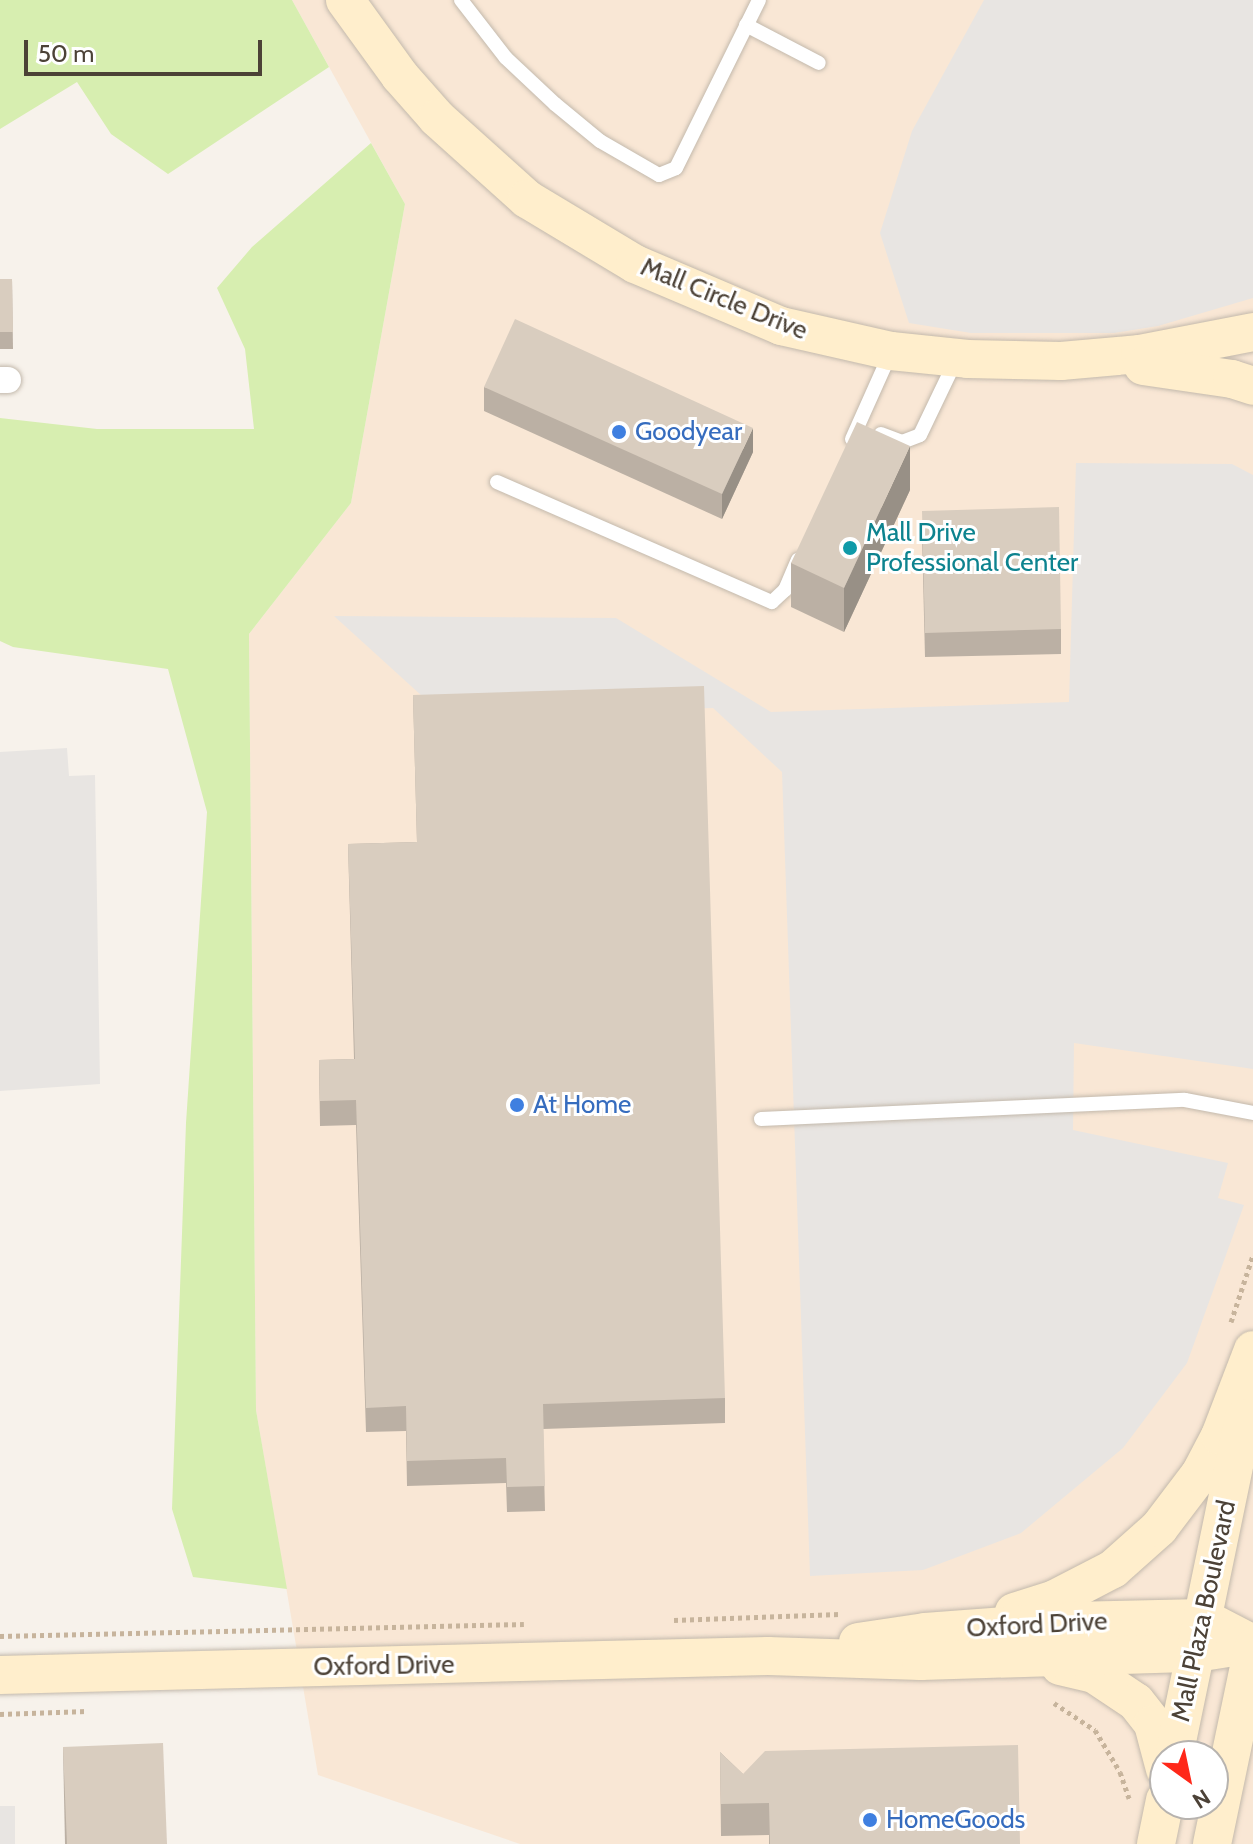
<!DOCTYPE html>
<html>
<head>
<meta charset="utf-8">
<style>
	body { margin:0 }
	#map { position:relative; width:1253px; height:1844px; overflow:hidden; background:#f7f2eb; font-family:Cabin,sans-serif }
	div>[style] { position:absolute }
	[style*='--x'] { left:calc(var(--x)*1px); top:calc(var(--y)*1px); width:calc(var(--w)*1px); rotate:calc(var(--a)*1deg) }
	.commercial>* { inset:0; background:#f9e7d5 }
	.green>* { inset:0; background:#d7eeb0 }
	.parking>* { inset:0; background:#e8e5e2 }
	.path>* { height:5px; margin-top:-2.5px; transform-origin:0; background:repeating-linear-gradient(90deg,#c7b49c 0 4px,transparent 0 8px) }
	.roads { filter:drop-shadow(0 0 2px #c3b9ac) drop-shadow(0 0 2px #c3b9ac) }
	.lane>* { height:14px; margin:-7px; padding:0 7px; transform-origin:7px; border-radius:7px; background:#fff }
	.street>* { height:26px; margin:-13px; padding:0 13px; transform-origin:13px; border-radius:13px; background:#fff }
	.secondary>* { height:38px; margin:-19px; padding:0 19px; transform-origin:19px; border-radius:19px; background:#fec }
	.wall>* { inset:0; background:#bbb0a4 }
	.shaded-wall>* { inset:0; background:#989086 }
	.building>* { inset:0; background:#d9cdbf }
	.dots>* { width:22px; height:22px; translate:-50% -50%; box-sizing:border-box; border:4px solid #fff; border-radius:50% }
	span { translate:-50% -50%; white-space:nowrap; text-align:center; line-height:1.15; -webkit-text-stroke:6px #fff; paint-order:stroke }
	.street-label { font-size:26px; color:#4c4237 }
	.shop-label { font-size:26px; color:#366cbe }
	.left { translate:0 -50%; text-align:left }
	.culture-label { font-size:26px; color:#0d838f }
	.north { position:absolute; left:1149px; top:1740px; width:80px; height:80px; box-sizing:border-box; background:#fff; border:2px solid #b7b3af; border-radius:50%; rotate:147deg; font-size:22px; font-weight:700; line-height:32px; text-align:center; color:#4c4237 }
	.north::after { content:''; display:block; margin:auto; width:28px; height:36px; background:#ff2819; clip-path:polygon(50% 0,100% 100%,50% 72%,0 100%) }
	.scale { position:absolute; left:24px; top:40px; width:238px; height:36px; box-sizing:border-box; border:4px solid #4c4237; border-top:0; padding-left:10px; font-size:24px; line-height:28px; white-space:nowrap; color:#4c4237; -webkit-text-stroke:6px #fff; paint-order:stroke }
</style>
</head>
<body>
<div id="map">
	<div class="commercial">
		<i style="clip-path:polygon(evenodd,292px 0,1253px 0,1253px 1844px,520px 1844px,318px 1775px,256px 1410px,249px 634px,351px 503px,405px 204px,292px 0,1165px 1756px,1213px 1756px,1213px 1804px,1165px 1804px,1165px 1756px)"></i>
	</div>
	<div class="green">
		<i style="clip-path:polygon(0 0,292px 0,329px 67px,168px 174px,111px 134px,77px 82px,0 129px)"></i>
		<i style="clip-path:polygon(371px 143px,405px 204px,351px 503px,249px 634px,256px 1410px,287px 1589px,193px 1577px,172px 1509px,186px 1123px,207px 812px,168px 669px,13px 647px,0 641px,0 418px,97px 429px,254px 429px,245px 349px,217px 288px,252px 247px)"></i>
	</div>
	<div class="parking">
		<i style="clip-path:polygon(984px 0,1253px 0,1253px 298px,1158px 326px,1114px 333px,971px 333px,909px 323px,880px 233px,912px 131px)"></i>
		<i style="clip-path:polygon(1076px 463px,1232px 464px,1253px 475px,1253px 1069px,1074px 1043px,1073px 1130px,1228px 1163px,1218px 1198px,1244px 1205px,1187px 1363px,1123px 1448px,1021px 1533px,923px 1570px,810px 1576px,782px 772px,713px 708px,444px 716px,334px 616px,616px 618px,771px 712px,1069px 702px)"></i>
		<i style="clip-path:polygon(67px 748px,69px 776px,95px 775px,100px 1084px,0 1091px,0 752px)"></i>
		<i style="clip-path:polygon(0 1806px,15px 1806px,15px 1844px,0 1844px)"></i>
	</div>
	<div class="path">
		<i style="--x:1231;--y:1322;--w:71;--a:-71.8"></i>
		<i style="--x:674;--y:1620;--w:166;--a:-2.1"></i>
		<i style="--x:0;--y:1636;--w:524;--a:-1.31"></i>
		<i style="--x:1054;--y:1703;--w:49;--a:33.4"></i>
		<i style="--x:1095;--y:1730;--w:49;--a:59.2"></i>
		<i style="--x:1120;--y:1772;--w:28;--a:71"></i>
		<i style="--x:0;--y:1714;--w:87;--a:-2"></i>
	</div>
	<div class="roads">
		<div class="lane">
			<i style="--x:461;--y:0;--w:73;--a:52.2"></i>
			<i style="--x:506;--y:58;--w:67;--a:43.2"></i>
			<i style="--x:555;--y:104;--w:58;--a:39.4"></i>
			<i style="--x:600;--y:141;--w:68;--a:30"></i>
			<i style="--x:659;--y:175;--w:18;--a:-22"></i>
			<i style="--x:676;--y:168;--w:187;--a:-63.7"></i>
			<i style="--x:746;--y:25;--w:82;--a:27.5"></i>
			<i style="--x:881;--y:434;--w:22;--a:21"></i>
			<i style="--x:902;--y:442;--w:19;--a:-21"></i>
			<i style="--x:920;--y:435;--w:81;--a:-64.4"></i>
			<i style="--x:852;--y:439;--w:95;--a:-65.9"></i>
			<i style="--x:497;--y:482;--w:300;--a:23.6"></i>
			<i style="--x:772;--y:602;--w:18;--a:-43"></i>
			<i style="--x:785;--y:590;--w:33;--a:-67"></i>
			<i style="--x:761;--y:1119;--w:424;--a:-2.6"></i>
			<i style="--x:1185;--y:1100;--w:69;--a:10.8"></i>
		</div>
		<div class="street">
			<i style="--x:0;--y:380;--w:8;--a:0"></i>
		</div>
		<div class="secondary">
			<i style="--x:345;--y:0;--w:94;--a:54.1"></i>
			<i style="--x:400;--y:76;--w:56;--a:48.6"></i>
			<i style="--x:437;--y:118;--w:121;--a:42"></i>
			<i style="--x:527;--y:199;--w:126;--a:31"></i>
			<i style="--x:635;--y:264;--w:159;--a:23"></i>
			<i style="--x:781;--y:326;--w:113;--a:12.8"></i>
			<i style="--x:891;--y:351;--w:77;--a:5.9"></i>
			<i style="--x:968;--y:359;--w:93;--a:1.2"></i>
			<i style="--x:1061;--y:361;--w:79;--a:-5.1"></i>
			<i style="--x:1140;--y:354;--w:115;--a:-11"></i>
			<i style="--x:1143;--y:366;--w:90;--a:8.3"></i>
			<i style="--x:1232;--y:379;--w:22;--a:18"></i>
			<i style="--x:1014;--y:1612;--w:43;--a:-17.6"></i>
			<i style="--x:1055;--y:1599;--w:65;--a:-27.3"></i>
			<i style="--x:1113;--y:1569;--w:62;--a:-41.7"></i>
			<i style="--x:1159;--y:1528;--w:68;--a:-52.8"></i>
			<i style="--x:1200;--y:1474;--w:43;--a:-62.2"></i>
			<i style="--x:1220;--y:1436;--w:92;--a:-69"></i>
			<i style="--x:858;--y:1642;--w:68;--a:-8.5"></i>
			<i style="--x:925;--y:1632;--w:145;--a:-4.3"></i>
			<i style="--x:1070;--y:1621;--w:133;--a:-1.3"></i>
			<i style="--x:1203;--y:1618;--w:56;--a:27.5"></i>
			<i style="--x:1060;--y:1666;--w:35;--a:13"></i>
			<i style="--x:1094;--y:1674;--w:50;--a:33.7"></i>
			<i style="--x:1136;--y:1702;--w:28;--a:52"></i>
			<i style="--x:1153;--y:1724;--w:47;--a:75.1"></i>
			<i style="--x:0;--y:1675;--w:768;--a:-1.42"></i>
			<i style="--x:768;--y:1656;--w:153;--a:1.9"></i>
			<i style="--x:921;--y:1661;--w:275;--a:-1.7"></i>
			<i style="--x:1196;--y:1653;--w:58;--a:-9"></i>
			<i style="--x:1174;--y:1756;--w:345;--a:-78.3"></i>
			<i style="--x:1156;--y:1844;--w:45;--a:-78.4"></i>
			<i style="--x:1212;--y:1844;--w:201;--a:-78.2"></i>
		</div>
	</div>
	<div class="wall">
		<i style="clip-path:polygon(0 279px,12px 279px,13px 349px,0 349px)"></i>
		<i style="clip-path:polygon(484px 387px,753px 452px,722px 519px,484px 411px)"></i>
		<i style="clip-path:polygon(910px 490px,844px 632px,791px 607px,791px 563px)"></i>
		<i style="clip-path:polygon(922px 535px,1061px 629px,1061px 654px,925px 657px)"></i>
		<i style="clip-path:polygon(413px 695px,725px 1398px,725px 1423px,543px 1429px,545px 1511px,507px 1512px,506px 1483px,407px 1486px,406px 1431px,366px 1432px,356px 1125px,320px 1126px,319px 1060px,354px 1059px,348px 844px,417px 842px)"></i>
		<i style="clip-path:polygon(63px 1747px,167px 1844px,65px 1844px)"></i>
		<i style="clip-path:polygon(720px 1752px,743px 1774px,1020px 1844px,769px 1844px,769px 1835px,721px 1836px)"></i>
	</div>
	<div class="shaded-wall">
		<i style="clip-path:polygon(753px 428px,753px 452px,722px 519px,722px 494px)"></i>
		<i style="clip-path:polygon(910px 446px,910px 490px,844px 632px,844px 588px)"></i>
	</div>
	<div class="building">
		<i style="clip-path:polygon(0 279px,12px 279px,13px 332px,0 332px)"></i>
		<i style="clip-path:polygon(515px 319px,753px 428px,722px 494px,484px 387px)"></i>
		<i style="clip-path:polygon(857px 422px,910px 446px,844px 588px,791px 563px)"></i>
		<i style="clip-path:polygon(1059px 507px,1061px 629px,925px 633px,922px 511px)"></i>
		<i style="clip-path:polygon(704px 686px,725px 1398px,543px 1404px,545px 1486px,507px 1487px,506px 1458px,407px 1461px,406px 1406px,366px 1408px,356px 1100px,320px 1101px,319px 1060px,355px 1059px,348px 844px,417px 842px,413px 695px)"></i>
		<i style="clip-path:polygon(163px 1743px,167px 1844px,67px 1844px,63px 1747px)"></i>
		<i style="clip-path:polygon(1018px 1745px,1020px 1844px,770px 1844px,769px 1803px,721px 1804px,720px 1752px,743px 1774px,765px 1751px)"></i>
	</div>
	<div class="dots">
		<i style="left:619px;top:432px;background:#3f7fe0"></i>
		<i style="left:850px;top:548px;background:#0f9aa8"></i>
		<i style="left:517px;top:1105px;background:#3f7fe0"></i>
		<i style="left:870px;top:1820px;background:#3f7fe0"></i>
	</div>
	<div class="street-label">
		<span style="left:724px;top:299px;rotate:22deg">Mall Circle Drive</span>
		<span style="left:1204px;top:1611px;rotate:-78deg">Mall Plaza Boulevard</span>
		<span style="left:1037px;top:1625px;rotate:-3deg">Oxford Drive</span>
		<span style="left:384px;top:1666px;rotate:-1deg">Oxford Drive</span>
	</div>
	<div class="shop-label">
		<span class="left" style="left:635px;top:432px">Goodyear</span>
		<span class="left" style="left:533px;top:1105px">At Home</span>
		<span class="left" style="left:886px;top:1820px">HomeGoods</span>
	</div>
	<div class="culture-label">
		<span class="left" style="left:866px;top:548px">Mall Drive<br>Professional Center</span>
	</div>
	<div class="north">N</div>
	<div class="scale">50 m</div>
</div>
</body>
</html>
